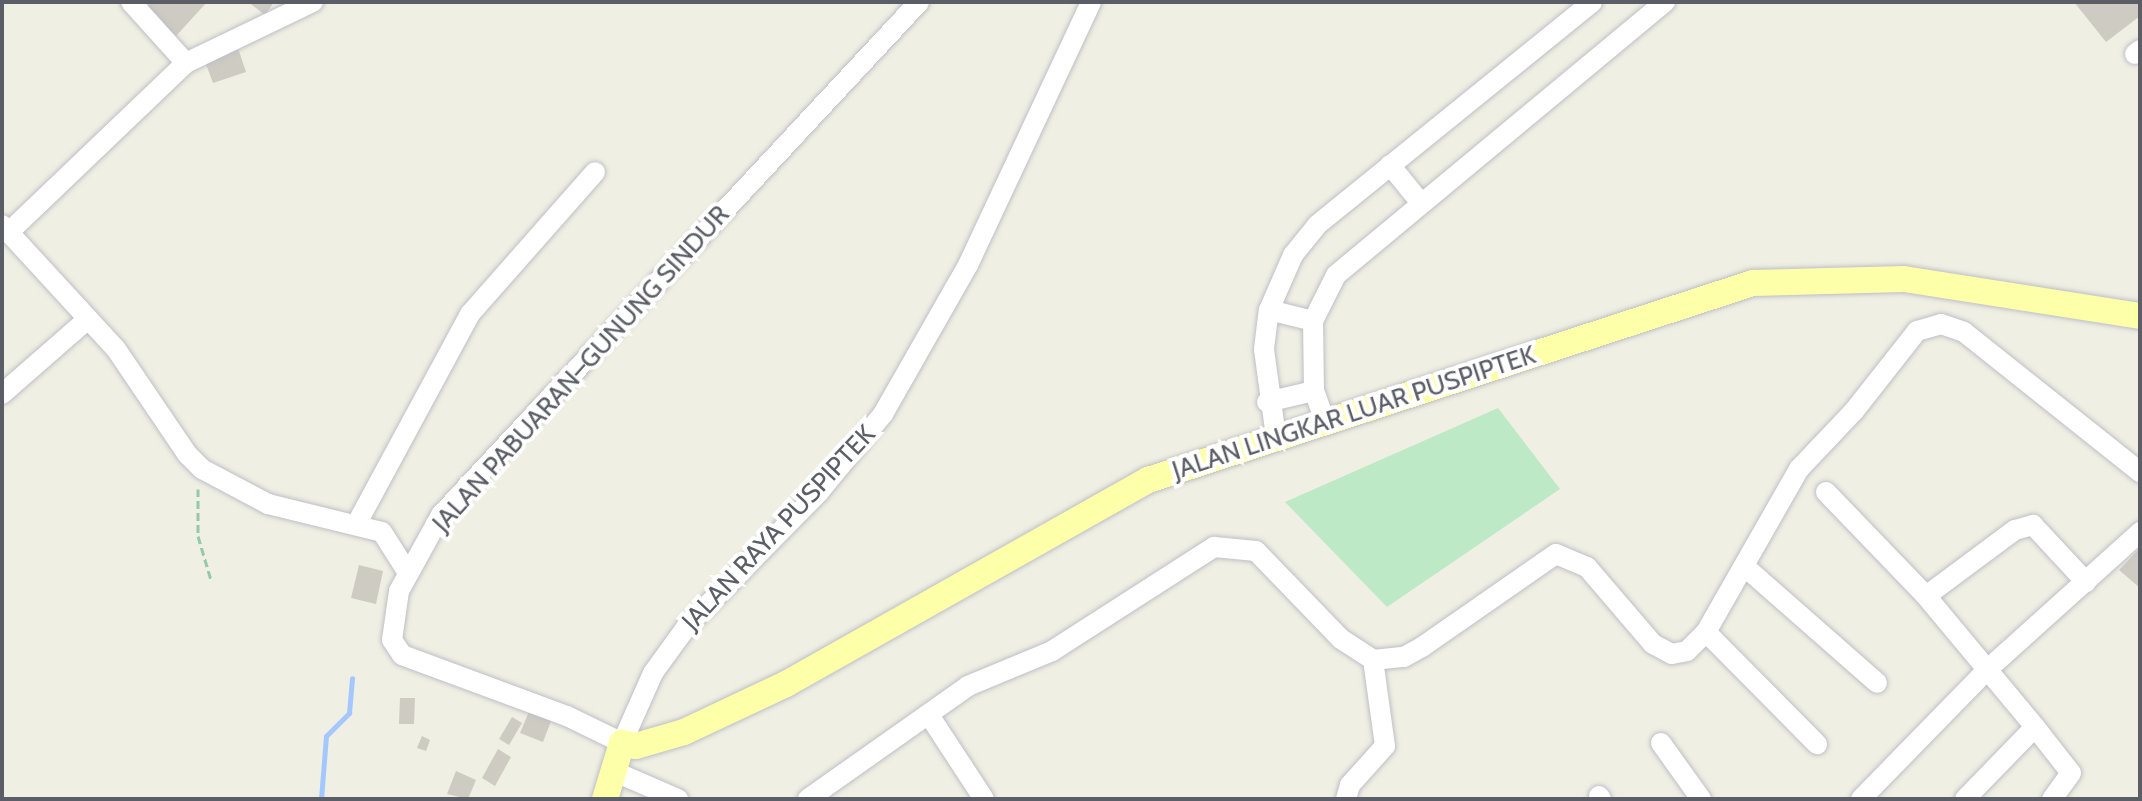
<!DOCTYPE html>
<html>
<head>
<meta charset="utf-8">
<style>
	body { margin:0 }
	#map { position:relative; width:2142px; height:801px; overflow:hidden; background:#f0efe3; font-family:Cabin,sans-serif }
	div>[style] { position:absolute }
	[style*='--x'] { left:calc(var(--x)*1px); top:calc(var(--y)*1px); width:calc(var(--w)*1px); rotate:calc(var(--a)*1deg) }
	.green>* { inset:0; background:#bee9c6 }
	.stream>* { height:5px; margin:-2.5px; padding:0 2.5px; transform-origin:2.5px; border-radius:2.5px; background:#a4c7ff }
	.building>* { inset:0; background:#cdcbc2 }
	.path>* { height:3px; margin-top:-1.5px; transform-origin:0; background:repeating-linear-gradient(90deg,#95c9ad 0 8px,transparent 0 12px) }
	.roads { filter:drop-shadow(0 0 2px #bdbfc6) drop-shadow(0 0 2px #bdbfc6) }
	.minor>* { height:20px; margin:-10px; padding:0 10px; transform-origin:10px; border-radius:10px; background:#fff }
	.major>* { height:26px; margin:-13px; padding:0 13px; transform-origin:13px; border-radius:13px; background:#feffa9 }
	span { translate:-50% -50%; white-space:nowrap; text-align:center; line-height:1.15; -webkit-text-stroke:8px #fff; paint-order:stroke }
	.street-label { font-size:26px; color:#5b5e66 }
	.frame { position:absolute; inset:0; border:4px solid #5b5e66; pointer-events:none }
</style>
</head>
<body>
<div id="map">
	<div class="green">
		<i style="clip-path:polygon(1498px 408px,1560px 489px,1387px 607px,1285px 502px)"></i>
	</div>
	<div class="stream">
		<i style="--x:321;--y:799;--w:63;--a:-85.5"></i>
		<i style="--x:326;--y:736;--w:33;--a:-45"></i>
		<i style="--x:349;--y:713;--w:35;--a:-85"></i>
	</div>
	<div class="building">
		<i style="clip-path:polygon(152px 2px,207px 2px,176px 36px,146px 8px)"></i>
		<i style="clip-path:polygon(248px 2px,274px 2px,265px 15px)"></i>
		<i style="clip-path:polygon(2074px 2px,2140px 2px,2140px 16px,2106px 42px)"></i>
		<i style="clip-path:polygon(237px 45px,246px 72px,213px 83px,203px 56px)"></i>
		<i style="clip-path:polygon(2140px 548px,2140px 588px,2119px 570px)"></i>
		<i style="clip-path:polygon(359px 565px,383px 571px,376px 604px,351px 598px)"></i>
		<i style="clip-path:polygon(400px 698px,415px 698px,414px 724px,399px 724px)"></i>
		<i style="clip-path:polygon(531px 707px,553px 716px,543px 742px,520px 733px)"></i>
		<i style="clip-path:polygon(512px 717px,522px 723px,509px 745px,499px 739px)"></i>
		<i style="clip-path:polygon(422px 736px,430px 740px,426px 751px,417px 748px)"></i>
		<i style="clip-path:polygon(498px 749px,511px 757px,495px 786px,482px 778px)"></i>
		<i style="clip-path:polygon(456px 771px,476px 780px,468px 799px,447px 794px)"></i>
	</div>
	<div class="path">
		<i style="--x:198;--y:489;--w:47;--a:90"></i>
		<i style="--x:198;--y:536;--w:46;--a:73.5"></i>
	</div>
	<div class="roads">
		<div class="minor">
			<i style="--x:131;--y:2;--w:82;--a:48"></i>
			<i style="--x:919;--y:2;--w:701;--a:132.98"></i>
			<i style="--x:441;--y:515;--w:87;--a:118.9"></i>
			<i style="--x:399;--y:591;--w:49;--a:98.1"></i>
			<i style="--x:392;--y:640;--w:18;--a:56"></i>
			<i style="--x:402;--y:655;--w:176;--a:20.3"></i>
			<i style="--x:567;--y:716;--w:61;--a:26.1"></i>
			<i style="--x:622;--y:743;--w:77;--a:-66.1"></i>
			<i style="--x:653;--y:673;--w:58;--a:-54.1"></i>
			<i style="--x:687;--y:626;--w:188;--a:-45.4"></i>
			<i style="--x:819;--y:492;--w:101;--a:-50.6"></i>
			<i style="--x:883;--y:414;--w:172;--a:-60.3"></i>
			<i style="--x:968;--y:265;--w:290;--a:-64.9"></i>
			<i style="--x:2135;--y:54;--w:6;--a:-39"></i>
			<i style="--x:1390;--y:165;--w:48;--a:51"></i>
			<i style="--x:2;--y:225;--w:168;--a:47.4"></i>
			<i style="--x:116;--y:349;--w:127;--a:55.9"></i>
			<i style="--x:187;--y:454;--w:21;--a:45"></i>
			<i style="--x:202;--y:469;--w:75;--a:27.9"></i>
			<i style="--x:268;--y:504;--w:117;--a:13.8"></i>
			<i style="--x:382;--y:532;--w:49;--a:57.6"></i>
			<i style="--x:8;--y:233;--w:246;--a:-43.7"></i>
			<i style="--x:186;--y:63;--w:141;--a:-25.7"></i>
			<i style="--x:1269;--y:310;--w:45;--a:14"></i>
			<i style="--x:2;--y:394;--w:114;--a:-41.1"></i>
			<i style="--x:1267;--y:402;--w:48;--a:-13.2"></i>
			<i style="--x:1325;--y:421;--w:32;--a:-110"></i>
			<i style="--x:1314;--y:391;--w:70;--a:-90.8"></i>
			<i style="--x:1313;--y:321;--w:51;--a:-63.4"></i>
			<i style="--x:1336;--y:275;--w:428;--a:-39.7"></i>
			<i style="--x:1276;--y:437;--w:89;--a:-97.8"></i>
			<i style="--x:1264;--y:349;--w:39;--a:-83"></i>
			<i style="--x:1269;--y:310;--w:60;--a:-66.4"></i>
			<i style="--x:1293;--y:255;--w:38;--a:-51"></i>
			<i style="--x:1317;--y:225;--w:354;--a:-39"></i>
			<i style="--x:1826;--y:492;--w:144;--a:46.1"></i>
			<i style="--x:1926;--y:596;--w:170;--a:50.2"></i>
			<i style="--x:2035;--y:727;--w:100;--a:134.2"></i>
			<i style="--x:356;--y:525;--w:240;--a:-61.6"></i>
			<i style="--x:470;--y:314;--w:189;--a:-48.6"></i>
			<i style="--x:1744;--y:566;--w:177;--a:41.3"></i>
			<i style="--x:1926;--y:596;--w:111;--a:-36.6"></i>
			<i style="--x:2015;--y:530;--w:19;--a:-16"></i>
			<i style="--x:2033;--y:525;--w:78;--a:47.1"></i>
			<i style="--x:1706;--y:632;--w:158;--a:45.3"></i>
			<i style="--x:929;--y:715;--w:100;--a:56.8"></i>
			<i style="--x:2035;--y:727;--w:58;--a:52"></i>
			<i style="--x:2071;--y:773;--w:32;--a:126"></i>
			<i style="--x:1661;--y:743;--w:69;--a:54.5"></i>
			<i style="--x:613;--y:771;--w:71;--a:23.3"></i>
			<i style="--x:1599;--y:796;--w:4;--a:56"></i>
			<i style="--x:808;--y:799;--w:196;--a:-35.2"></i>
			<i style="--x:968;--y:686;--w:91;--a:-22.6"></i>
			<i style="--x:1052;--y:651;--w:193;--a:-32.7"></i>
			<i style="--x:1214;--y:547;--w:42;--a:5.4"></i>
			<i style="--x:1256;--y:551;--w:122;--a:46"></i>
			<i style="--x:1341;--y:639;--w:38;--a:33"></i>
			<i style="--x:1373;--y:660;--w:31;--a:-6"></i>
			<i style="--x:1404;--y:657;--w:21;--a:-29"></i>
			<i style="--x:1422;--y:647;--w:163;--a:-34.8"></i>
			<i style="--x:1556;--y:554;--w:34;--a:23"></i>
			<i style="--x:1587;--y:567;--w:101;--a:49.4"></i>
			<i style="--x:1653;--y:644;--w:21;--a:28"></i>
			<i style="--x:1672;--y:654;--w:15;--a:-11"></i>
			<i style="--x:1687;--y:651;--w:27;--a:-45"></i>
			<i style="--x:1706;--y:632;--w:188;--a:-60.3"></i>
			<i style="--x:1799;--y:469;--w:80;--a:-46.5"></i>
			<i style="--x:1854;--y:411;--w:102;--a:-51.8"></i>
			<i style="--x:1917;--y:331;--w:25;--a:-16"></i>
			<i style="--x:1941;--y:324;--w:24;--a:19"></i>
			<i style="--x:1964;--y:332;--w:225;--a:38.5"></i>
			<i style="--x:1346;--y:799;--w:15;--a:-74"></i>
			<i style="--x:1350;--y:785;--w:52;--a:-48.1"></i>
			<i style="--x:1385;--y:746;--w:87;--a:-97.9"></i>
			<i style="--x:1861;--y:799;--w:182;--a:-45.7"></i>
			<i style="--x:1988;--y:669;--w:205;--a:-42"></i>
		</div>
		<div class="major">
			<i style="--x:605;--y:799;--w:59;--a:-73.1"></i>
			<i style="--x:622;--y:743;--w:14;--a:12"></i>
			<i style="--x:636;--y:746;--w:50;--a:-16.3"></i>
			<i style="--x:684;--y:732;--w:113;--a:-25.2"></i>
			<i style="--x:786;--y:684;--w:416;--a:-29.4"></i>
			<i style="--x:1148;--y:480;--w:636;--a:-18.04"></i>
			<i style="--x:1753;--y:283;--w:151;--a:-1.5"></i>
			<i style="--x:1904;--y:279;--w:239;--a:8.9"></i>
		</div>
	</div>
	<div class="street-label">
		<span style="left:581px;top:369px;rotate:-48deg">JALAN PABUARAN–GUNUNG SINDUR</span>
		<span style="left:1354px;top:413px;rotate:-18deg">JALAN LINGKAR LUAR PUSPIPTEK</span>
		<span style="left:779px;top:528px;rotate:-47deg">JALAN RAYA PUSPIPTEK</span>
	</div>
	<div class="frame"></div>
</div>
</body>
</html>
